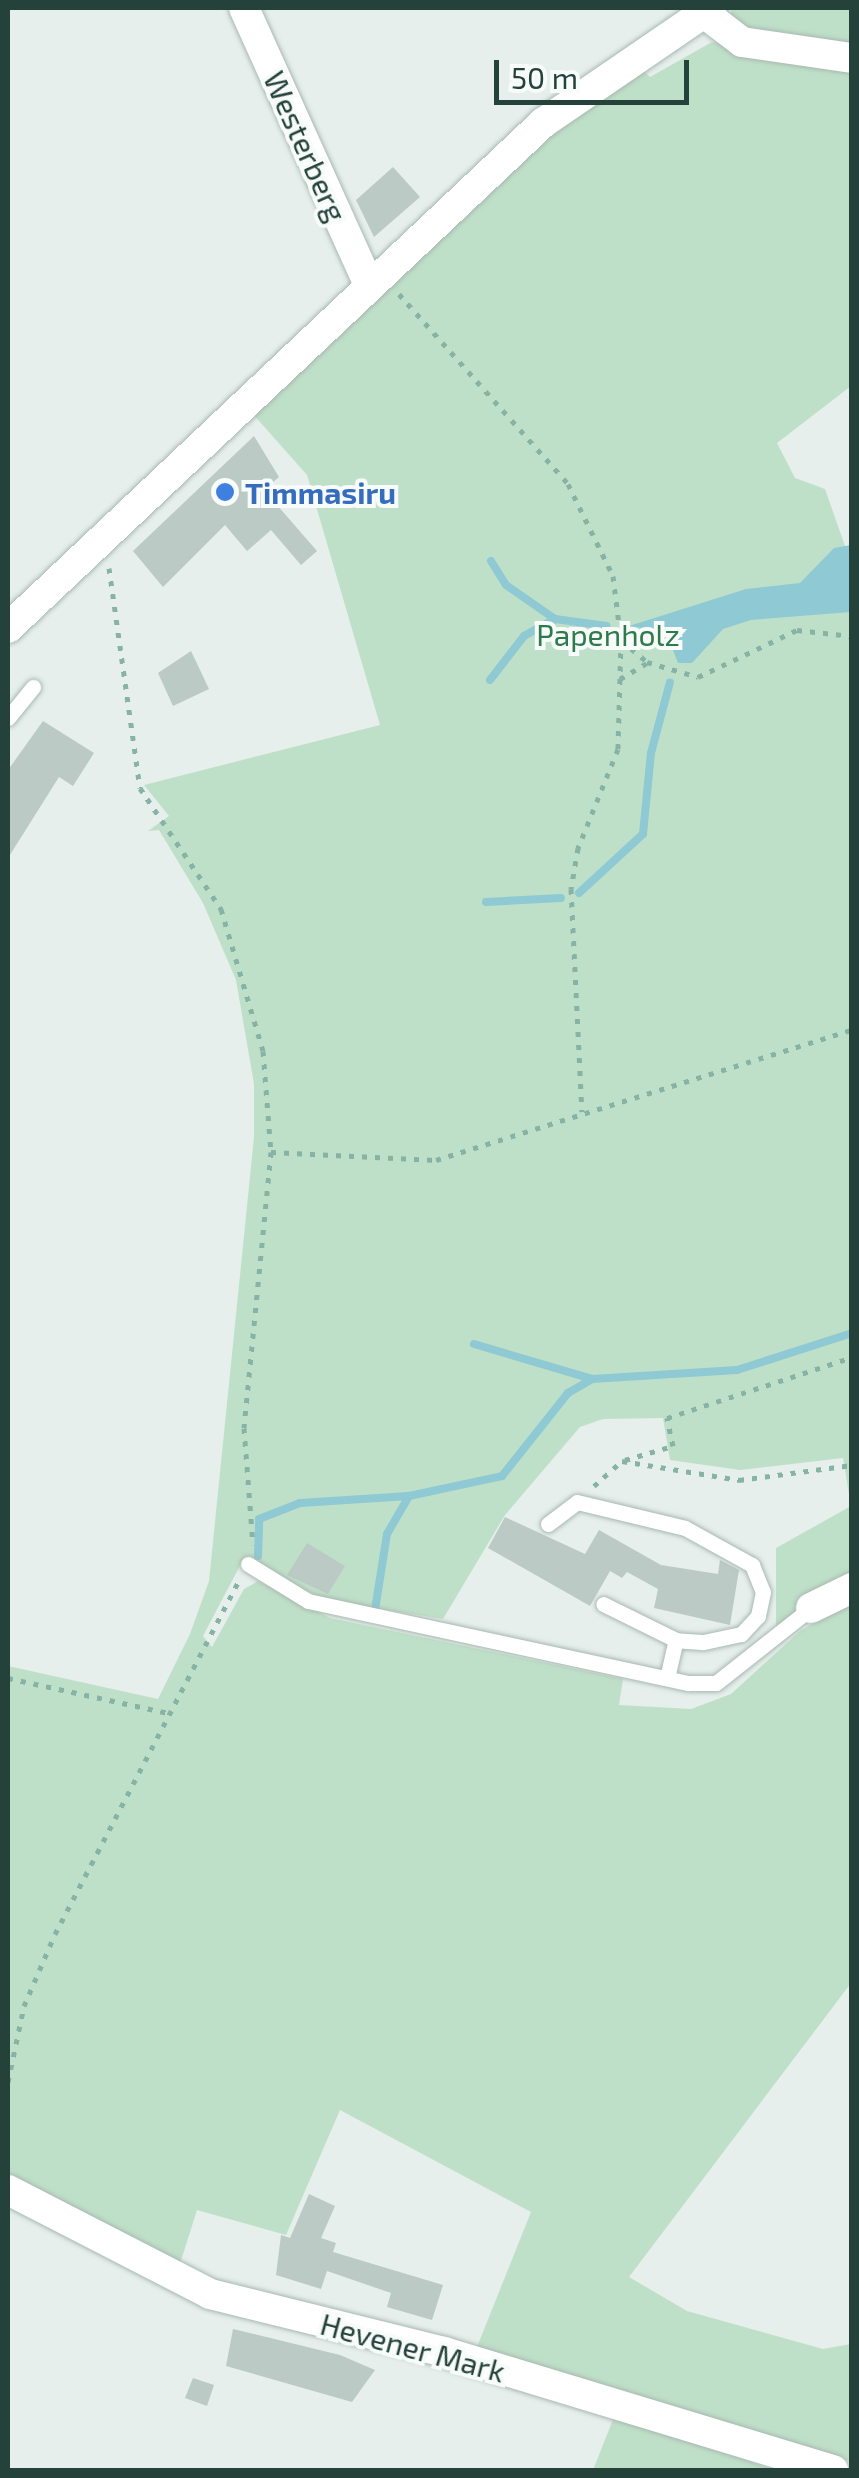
<!DOCTYPE html>
<html>
<head>
<meta charset="utf-8">
<style>
	body { margin:0 }
	#map { position:relative; width:859px; height:2478px; overflow:hidden; background:#e6efeb; font-family:"Exo 2",sans-serif }
	div>[style] { position:absolute }
	[style*='--x'] { left:calc(var(--x)*1px); top:calc(var(--y)*1px); width:calc(var(--w)*1px); rotate:calc(var(--a)*1deg) }
	.green>* { inset:0; background:#bfe0c8 }
	.water>* { inset:0; background:#8ec9d4 }
	.stream>* { height:8px; margin:-4px; padding:0 4px; transform-origin:4px; border-radius:4px; background:#8ec9d4 }
	.building>* { inset:0; background:#bbcac4 }
	.path>* { height:5px; margin-top:-2.5px; transform-origin:0; background:repeating-linear-gradient(90deg,#86b3a5 0 5px,transparent 0 13px) }
	.roads { filter:drop-shadow(0 0 2px #a8b8b2) drop-shadow(0 0 2px #a8b8b2) }
	.service>* { height:15px; margin:-7.5px; padding:0 7.5px; transform-origin:7.5px; border-radius:7.5px; background:#fff }
	.minor>* { height:30px; margin:-15px; padding:0 15px; transform-origin:15px; border-radius:15px; background:#fff }
	.dots>* { width:28px; height:28px; translate:-50% -50%; box-sizing:border-box; border:5px solid #f7fbf9; border-radius:50% }
	span { translate:-50% -50%; white-space:nowrap; text-align:center; line-height:1.15; -webkit-text-stroke:8px #f7fbf9; paint-order:stroke }
	.street-label { font-size:30px; color:#24423a }
	.shop-label { font-size:30px; color:#366cbe; font-weight:700 }
	.left { translate:0 -50%; text-align:left }
	.park-label { font-size:30px; color:#2d7a4b }
	.frame { position:absolute; inset:0; border:10px solid #24423a; pointer-events:none }
	.scale { position:absolute; left:494px; top:60px; width:195px; height:45px; box-sizing:border-box; border:5px solid #24423a; border-top:0; padding-left:12px; font-size:30px; line-height:35px; white-space:nowrap; color:#24423a; -webkit-text-stroke:8px #f7fbf9; paint-order:stroke }
</style>
</head>
<body>
<div id="map">
	<div class="green">
		<i style="clip-path:polygon(733px 8px,851px 8px,851px 53px,761px 39px,729px 16px)"></i>
		<i style="clip-path:polygon(712px 42px,851px 64px,851px 386px,777px 443px,795px 478px,825px 489px,851px 563px,851px 1506px,843px 1458px,740px 1470px,670px 1460px,663px 1418px,603px 1419px,580px 1427px,505px 1515px,443px 1619px,325px 1600px,243px 1560px,203px 1636px,212px 1647px,244px 1589px,258px 1581px,330px 1618px,623px 1679px,619px 1705px,691px 1709px,731px 1694px,800px 1631px,851px 1601px,851px 1983px,629px 2277px,687px 2311px,823px 2349px,851px 2344px,851px 2462px,477px 2347px,531px 2212px,340px 2110px,286px 2235px,197px 2210px,178px 2270px,273px 2299px,206px 2286px,201px 2300px,8px 2201px,8px 1666px,158px 1699px,190px 1634px,209px 1581px,254px 1137px,254px 1084px,236px 980px,203px 903px,159px 830px,148px 831px,169px 816px,144px 785px,380px 725px,307px 475px,252px 413px,546px 137px,641px 68px,650px 77px)"></i>
		<i style="clip-path:polygon(851px 1506px,851px 1579px,776px 1626px,776px 1548px)"></i>
		<i style="clip-path:polygon(616px 2412px,773px 2470px,593px 2470px)"></i>
	</div>
	<div class="water">
		<i style="clip-path:polygon(851px 545px,851px 612px,751px 620px,723px 629px,692px 663px,678px 663px,666px 632px,629px 626px,746px 589px,800px 583px,834px 548px)"></i>
	</div>
	<div class="stream">
		<i style="--x:491;--y:561;--w:28;--a:58"></i>
		<i style="--x:506;--y:585;--w:60;--a:34.8"></i>
		<i style="--x:555;--y:619;--w:52;--a:7.7"></i>
		<i style="--x:490;--y:680;--w:56;--a:-52.3"></i>
		<i style="--x:524;--y:636;--w:35;--a:-29"></i>
		<i style="--x:579;--y:893;--w:87;--a:-42.7"></i>
		<i style="--x:643;--y:834;--w:81;--a:-84.4"></i>
		<i style="--x:651;--y:753;--w:73;--a:-75"></i>
		<i style="--x:486;--y:902;--w:75;--a:-3.1"></i>
		<i style="--x:474;--y:1344;--w:123;--a:16.5"></i>
		<i style="--x:258;--y:1556;--w:37;--a:-88"></i>
		<i style="--x:259;--y:1519;--w:44;--a:-21.3"></i>
		<i style="--x:300;--y:1503;--w:109;--a:-3.7"></i>
		<i style="--x:409;--y:1496;--w:95;--a:-12.1"></i>
		<i style="--x:502;--y:1476;--w:106;--a:-51.5"></i>
		<i style="--x:568;--y:1393;--w:28;--a:-30"></i>
		<i style="--x:592;--y:1379;--w:145;--a:-3.6"></i>
		<i style="--x:737;--y:1370;--w:121;--a:-17.8"></i>
		<i style="--x:374;--y:1616;--w:83;--a:-81"></i>
		<i style="--x:387;--y:1534;--w:44;--a:-59.9"></i>
	</div>
	<div class="building">
		<i style="clip-path:polygon(393px 167px,420px 197px,374px 237px,356px 200px)"></i>
		<i style="clip-path:polygon(254px 436px,279px 477px,264px 490px,317px 551px,301px 565px,271px 530px,247px 551px,225px 525px,163px 587px,133px 551px)"></i>
		<i style="clip-path:polygon(191px 651px,209px 689px,173px 706px,158px 673px)"></i>
		<i style="clip-path:polygon(43px 721px,94px 753px,73px 786px,59px 777px,8px 858px,8px 770px)"></i>
		<i style="clip-path:polygon(505px 1517px,585px 1554px,599px 1530px,661px 1565px,718px 1574px,720px 1560px,739px 1570px,730px 1625px,654px 1608px,658px 1589px,627px 1572px,622px 1578px,610px 1571px,590px 1606px,488px 1548px)"></i>
		<i style="clip-path:polygon(307px 1543px,345px 1566px,328px 1594px,287px 1575px)"></i>
		<i style="clip-path:polygon(309px 2194px,335px 2206px,321px 2238px,336px 2243px,333px 2252px,443px 2285px,432px 2320px,387px 2307px,391px 2293px,327px 2271px,321px 2289px,276px 2275px,281px 2235px,290px 2238px)"></i>
		<i style="clip-path:polygon(233px 2329px,340px 2355px,375px 2370px,352px 2402px,226px 2366px)"></i>
		<i style="clip-path:polygon(193px 2378px,214px 2385px,207px 2406px,185px 2398px)"></i>
	</div>
	<div class="path">
		<i style="--x:399;--y:294;--w:254;--a:48.3"></i>
		<i style="--x:568;--y:484;--w:102;--a:63.9"></i>
		<i style="--x:613;--y:576;--w:64;--a:82.9"></i>
		<i style="--x:621;--y:640;--w:109;--a:91.6"></i>
		<i style="--x:618;--y:749;--w:107;--a:112"></i>
		<i style="--x:578;--y:848;--w:42;--a:99.7"></i>
		<i style="--x:571;--y:889;--w:223;--a:87.2"></i>
		<i style="--x:109;--y:568;--w:222;--a:82"></i>
		<i style="--x:140;--y:788;--w:146;--a:56.2"></i>
		<i style="--x:221;--y:909;--w:148;--a:73.5"></i>
		<i style="--x:263;--y:1051;--w:101;--a:85.5"></i>
		<i style="--x:271;--y:1152;--w:277;--a:95.6"></i>
		<i style="--x:244;--y:1428;--w:117;--a:85.6"></i>
		<i style="--x:621;--y:640;--w:34;--a:40"></i>
		<i style="--x:647;--y:662;--w:53;--a:16.4"></i>
		<i style="--x:698;--y:677;--w:110;--a:-25.4"></i>
		<i style="--x:797;--y:630;--w:55;--a:6.2"></i>
		<i style="--x:620;--y:679;--w:31;--a:-31"></i>
		<i style="--x:271;--y:1152;--w:165;--a:2.8"></i>
		<i style="--x:436;--y:1160;--w:436;--a:-17.4"></i>
		<i style="--x:625;--y:1460;--w:50;--a:-16.3"></i>
		<i style="--x:673;--y:1446;--w:29;--a:-102"></i>
		<i style="--x:667;--y:1418;--w:195;--a:-18.2"></i>
		<i style="--x:594;--y:1486;--w:38;--a:-42"></i>
		<i style="--x:622;--y:1461;--w:119;--a:9.2"></i>
		<i style="--x:739;--y:1480;--w:114;--a:-7.6"></i>
		<i style="--x:8;--y:1678;--w:164;--a:12.3"></i>
		<i style="--x:8;--y:2082;--w:78;--a:-78.1"></i>
		<i style="--x:24;--y:2006;--w:78;--a:-66.7"></i>
		<i style="--x:55;--y:1934;--w:400;--a:-62.5"></i>
	</div>
	<div class="roads">
		<div class="service">
			<i style="--x:8;--y:718;--w:40;--a:-51"></i>
			<i style="--x:548;--y:1524;--w:36;--a:-37"></i>
			<i style="--x:577;--y:1502;--w:111;--a:13.5"></i>
			<i style="--x:685;--y:1528;--w:77;--a:28.9"></i>
			<i style="--x:752;--y:1565;--w:29;--a:68"></i>
			<i style="--x:763;--y:1592;--w:25;--a:102"></i>
			<i style="--x:758;--y:1616;--w:25;--a:133"></i>
			<i style="--x:741;--y:1634;--w:40;--a:168"></i>
			<i style="--x:702;--y:1642;--w:26;--a:-176"></i>
			<i style="--x:676;--y:1640;--w:81;--a:-153.7"></i>
			<i style="--x:248;--y:1564;--w:70;--a:31.7"></i>
			<i style="--x:308;--y:1601;--w:389;--a:12.2"></i>
			<i style="--x:688;--y:1683;--w:28;--a:0"></i>
			<i style="--x:716;--y:1683;--w:121;--a:-38.3"></i>
			<i style="--x:667;--y:1678;--w:39;--a:-77"></i>
		</div>
		<div class="minor">
			<i style="--x:244;--y:8;--w:304;--a:65.7"></i>
			<i style="--x:704;--y:13;--w:48;--a:37.3"></i>
			<i style="--x:742;--y:42;--w:111;--a:8.3"></i>
			<i style="--x:8;--y:628;--w:736;--a:-43.35"></i>
			<i style="--x:543;--y:123;--w:204;--a:-34.4"></i>
			<i style="--x:811;--y:1608;--w:46;--a:-26"></i>
			<i style="--x:8;--y:2190;--w:227;--a:27.2"></i>
			<i style="--x:210;--y:2294;--w:241;--a:13.9"></i>
			<i style="--x:444;--y:2352;--w:407;--a:16.9"></i>
		</div>
	</div>
	<div class="dots">
		<i style="left:225px;top:492px;background:#3f7fe0"></i>
	</div>
	<div class="street-label">
		<span style="left:306px;top:146px;rotate:66deg">Westerberg</span>
		<span style="left:413px;top:2347px;rotate:15deg">Hevener Mark</span>
	</div>
	<div class="shop-label">
		<span class="left" style="left:245px;top:492px">Timmasiru</span>
	</div>
	<div class="park-label">
		<span style="left:608px;top:634px">Papenholz</span>
	</div>
	<div class="frame"></div>
	<div class="scale">50 m</div>
</div>
</body>
</html>
